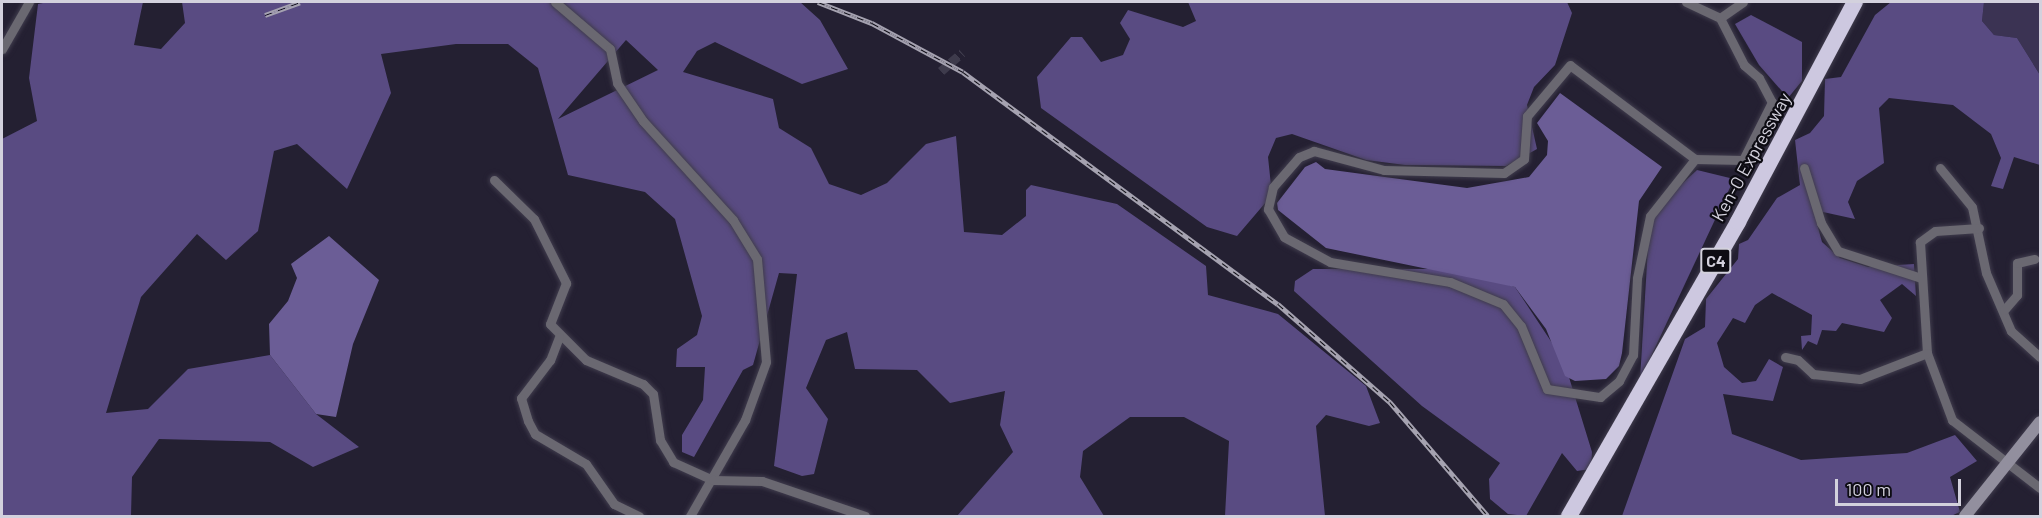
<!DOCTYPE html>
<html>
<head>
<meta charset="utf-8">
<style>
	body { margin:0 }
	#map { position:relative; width:2042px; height:518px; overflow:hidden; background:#242032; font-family:Barlow,sans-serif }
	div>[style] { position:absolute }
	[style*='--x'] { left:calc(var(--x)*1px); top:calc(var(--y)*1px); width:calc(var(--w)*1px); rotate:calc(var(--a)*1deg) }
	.green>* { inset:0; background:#3b3353 }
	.forest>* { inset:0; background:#594b82 }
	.water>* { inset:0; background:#6b5d96 }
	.street-tunnel>* { height:9px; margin-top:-4.5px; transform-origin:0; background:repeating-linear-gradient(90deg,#3e3b4c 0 9px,transparent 0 13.5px) }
	.roads { filter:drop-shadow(0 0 2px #403c4d) drop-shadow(0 0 2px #403c4d) }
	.street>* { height:9px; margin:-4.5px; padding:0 4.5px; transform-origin:4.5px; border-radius:4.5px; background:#6a6871 }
	.secondary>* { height:12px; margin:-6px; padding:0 6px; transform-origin:6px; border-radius:6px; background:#928f9e }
	.highway>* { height:16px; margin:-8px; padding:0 8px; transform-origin:8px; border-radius:8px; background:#cdc8e0 }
	.rail>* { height:4.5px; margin-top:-2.25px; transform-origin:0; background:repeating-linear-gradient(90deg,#0d0c13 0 7px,#a5a2b0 0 14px); box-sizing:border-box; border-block:2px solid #a5a2b0 }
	span { translate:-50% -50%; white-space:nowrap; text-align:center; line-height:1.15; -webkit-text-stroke:4.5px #0d0c13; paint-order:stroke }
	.shield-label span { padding:2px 4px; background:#0d0c13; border:2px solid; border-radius:4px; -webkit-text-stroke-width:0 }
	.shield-label { font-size:16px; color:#d3d1dd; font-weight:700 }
	.street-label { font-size:18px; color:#d3d1dd }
	.frame { position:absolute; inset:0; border:3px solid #d3d1dd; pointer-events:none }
	.scale { position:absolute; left:1835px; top:479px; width:126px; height:27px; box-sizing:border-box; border:3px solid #d3d1dd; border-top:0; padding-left:8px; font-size:18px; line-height:21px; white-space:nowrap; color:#d3d1dd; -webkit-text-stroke:4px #0d0c13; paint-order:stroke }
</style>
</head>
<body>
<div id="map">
	<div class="green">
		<i style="clip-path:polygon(1984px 2px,2040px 2px,2040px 75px,2017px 38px,1994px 35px,1982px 21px)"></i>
	</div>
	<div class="forest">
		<i style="clip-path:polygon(evenodd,48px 2px,143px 2px,134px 45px,161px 49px,185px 23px,182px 2px,800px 2px,820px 20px,848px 69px,802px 84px,715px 42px,697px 51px,683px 72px,773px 99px,779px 128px,811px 148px,829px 184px,861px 195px,887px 183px,926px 144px,956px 136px,964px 232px,1002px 235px,1026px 216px,1026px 190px,1031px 185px,1117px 204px,1206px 266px,1208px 295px,1278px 314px,1366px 386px,1380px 423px,1369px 426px,1326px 415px,1316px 426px,1325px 516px,1225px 516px,1229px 441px,1184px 417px,1130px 417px,1083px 451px,1080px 477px,1104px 516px,957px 516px,1013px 452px,1000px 425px,1005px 391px,950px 403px,917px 370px,855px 369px,847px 332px,826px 340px,806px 388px,828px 419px,814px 474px,802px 476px,774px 466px,797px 274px,779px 273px,753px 365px,743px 370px,694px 457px,682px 452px,682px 435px,703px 400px,705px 367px,676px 367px,677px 349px,697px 335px,702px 316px,675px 219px,645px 192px,568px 175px,538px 68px,508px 44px,456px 44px,381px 54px,391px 93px,347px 189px,297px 144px,274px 151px,258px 231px,226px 260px,197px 234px,141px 297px,106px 413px,148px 409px,188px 369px,270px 355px,316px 414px,359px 447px,313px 467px,270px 442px,159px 439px,132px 477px,131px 516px,2px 516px,2px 139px,37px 121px,29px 78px,38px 4px,48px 2px,626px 40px,658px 70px,558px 119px,626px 40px)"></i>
		<i style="clip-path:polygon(1188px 2px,1567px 2px,1572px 13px,1555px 65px,1534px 87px,1527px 105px,1537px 149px,1506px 166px,1405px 165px,1366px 160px,1292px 134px,1276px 138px,1268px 157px,1272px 195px,1237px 236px,1207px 227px,1041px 108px,1037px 77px,1071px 37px,1082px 37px,1101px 62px,1123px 55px,1130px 39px,1120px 23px,1128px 10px,1183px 27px,1196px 21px)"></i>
		<i style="clip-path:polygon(1891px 2px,1984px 2px,1982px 21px,1994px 35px,2017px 38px,2040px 75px,2040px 165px,2014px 157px,2003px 189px,1991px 186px,2001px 158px,1991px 134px,1953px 105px,1889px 98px,1879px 108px,1884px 163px,1857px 181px,1848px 202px,1855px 219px,1823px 212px,1816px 220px,1822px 242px,1840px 258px,1868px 267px,1914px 264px,1916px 296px,1902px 284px,1880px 300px,1892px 318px,1884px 332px,1842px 323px,1836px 331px,1822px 330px,1817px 345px,1808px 341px,1802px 350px,1801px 336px,1811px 335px,1812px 315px,1772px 293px,1755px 305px,1745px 323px,1733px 318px,1717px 343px,1724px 367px,1742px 383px,1756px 381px,1769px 359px,1783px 367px,1773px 401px,1723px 394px,1732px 434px,1801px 460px,1907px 453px,1955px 435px,1977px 461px,1950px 477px,1960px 512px,1951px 516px,1622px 516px,1685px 339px,1705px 327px,1706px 299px,1738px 259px,1739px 244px,1748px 240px,1777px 198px,1800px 185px,1795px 140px,1810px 133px,1824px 116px,1825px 79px,1841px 77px,1875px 15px)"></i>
		<i style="clip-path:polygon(1751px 15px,1802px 42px,1802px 81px,1788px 98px,1759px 65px,1735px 24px)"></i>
		<i style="clip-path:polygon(1697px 170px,1734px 179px,1640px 380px,1650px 213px)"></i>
		<i style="clip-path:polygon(1313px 269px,1457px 269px,1515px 287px,1564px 361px,1592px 452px,1591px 469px,1577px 471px,1562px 453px,1526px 516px,1508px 514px,1490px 499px,1489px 479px,1500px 463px,1422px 406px,1294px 291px,1295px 281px)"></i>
	</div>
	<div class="water">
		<i style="clip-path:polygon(1560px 93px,1662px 167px,1639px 201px,1622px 353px,1619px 366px,1606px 379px,1575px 381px,1565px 376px,1546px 329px,1515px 287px,1326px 248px,1278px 210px,1277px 203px,1305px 167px,1316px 162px,1325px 169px,1467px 188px,1529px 177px,1547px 155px,1548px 141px,1537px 123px)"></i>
		<i style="clip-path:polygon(329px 236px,379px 280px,353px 344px,336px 417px,316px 414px,270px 355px,269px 324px,288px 301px,297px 278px,291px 264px)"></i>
	</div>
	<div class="street-tunnel">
		<i style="--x:941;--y:71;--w:28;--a:-41"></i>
	</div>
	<div class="roads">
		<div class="street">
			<i style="--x:555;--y:2;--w:72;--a:40.5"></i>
			<i style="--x:610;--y:49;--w:35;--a:78"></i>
			<i style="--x:617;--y:83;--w:46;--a:55.6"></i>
			<i style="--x:643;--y:121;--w:134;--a:47.7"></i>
			<i style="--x:733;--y:220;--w:46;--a:58.4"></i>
			<i style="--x:757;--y:259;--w:103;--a:85"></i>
			<i style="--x:766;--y:362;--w:62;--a:109.9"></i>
			<i style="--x:745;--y:420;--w:111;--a:119.8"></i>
			<i style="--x:1686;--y:2;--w:38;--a:25"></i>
			<i style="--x:1720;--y:18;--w:53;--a:62.9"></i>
			<i style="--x:1744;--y:65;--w:20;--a:41"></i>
			<i style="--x:1759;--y:78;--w:27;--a:62"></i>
			<i style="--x:1772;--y:102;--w:65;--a:116.6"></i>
			<i style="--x:1743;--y:160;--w:48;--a:-178.8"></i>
			<i style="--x:1695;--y:159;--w:156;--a:-143.1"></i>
			<i style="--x:1570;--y:65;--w:67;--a:130.1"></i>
			<i style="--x:1527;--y:116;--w:43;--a:94"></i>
			<i style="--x:1524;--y:159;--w:24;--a:145"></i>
			<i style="--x:1504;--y:173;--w:120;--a:-178.6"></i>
			<i style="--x:1384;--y:170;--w:73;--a:-164.8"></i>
			<i style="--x:1314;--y:151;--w:16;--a:158"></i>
			<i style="--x:1299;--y:157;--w:40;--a:131"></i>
			<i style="--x:1273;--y:187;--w:23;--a:103"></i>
			<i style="--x:1268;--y:209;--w:32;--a:60"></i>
			<i style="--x:1284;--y:237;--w:52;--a:28.5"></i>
			<i style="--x:1330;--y:262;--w:122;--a:9.5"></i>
			<i style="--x:1450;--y:282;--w:57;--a:22.5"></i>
			<i style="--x:1503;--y:304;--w:28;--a:51"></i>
			<i style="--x:1521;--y:326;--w:68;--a:67.6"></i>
			<i style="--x:1547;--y:389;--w:54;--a:8.6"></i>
			<i style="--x:1600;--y:397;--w:25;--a:-40"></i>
			<i style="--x:1619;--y:381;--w:30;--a:-62"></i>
			<i style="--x:1633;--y:355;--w:77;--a:-87"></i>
			<i style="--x:1637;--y:278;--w:63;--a:-78.2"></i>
			<i style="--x:1650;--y:216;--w:73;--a:-51.7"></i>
			<i style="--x:1720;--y:18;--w:28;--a:-35"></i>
			<i style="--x:2;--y:49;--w:54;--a:-60.1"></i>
			<i style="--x:1804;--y:168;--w:58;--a:72.8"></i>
			<i style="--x:1821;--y:223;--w:33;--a:59"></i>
			<i style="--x:1838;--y:251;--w:87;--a:18"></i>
			<i style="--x:1940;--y:168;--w:50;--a:50.6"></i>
			<i style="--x:1972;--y:207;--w:67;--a:78"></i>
			<i style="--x:1986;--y:273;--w:63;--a:66.7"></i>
			<i style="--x:2011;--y:331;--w:39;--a:42"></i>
			<i style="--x:494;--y:180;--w:56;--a:44.3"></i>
			<i style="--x:534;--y:219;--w:72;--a:63.4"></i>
			<i style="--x:566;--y:283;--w:44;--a:111.3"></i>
			<i style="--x:550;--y:324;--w:51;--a:45"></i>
			<i style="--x:586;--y:360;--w:62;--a:22.8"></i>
			<i style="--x:643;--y:384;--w:14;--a:45"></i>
			<i style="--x:653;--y:394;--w:47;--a:81.3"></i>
			<i style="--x:660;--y:440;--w:26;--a:59"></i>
			<i style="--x:673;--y:462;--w:44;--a:24.2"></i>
			<i style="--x:713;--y:480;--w:49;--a:1.2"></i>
			<i style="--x:762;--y:481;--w:109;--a:18.8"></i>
			<i style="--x:1979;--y:228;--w:44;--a:176.1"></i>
			<i style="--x:1935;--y:231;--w:19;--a:144"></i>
			<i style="--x:1920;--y:242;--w:111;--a:86.4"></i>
			<i style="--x:1927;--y:353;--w:72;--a:69.5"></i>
			<i style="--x:1952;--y:420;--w:111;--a:37.7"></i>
			<i style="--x:2004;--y:310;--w:20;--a:-49"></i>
			<i style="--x:2017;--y:295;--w:32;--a:-90"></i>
			<i style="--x:2017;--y:263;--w:18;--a:-13"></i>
			<i style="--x:559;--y:337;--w:25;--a:111"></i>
			<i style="--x:550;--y:360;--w:48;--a:127.3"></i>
			<i style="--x:521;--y:398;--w:24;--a:73"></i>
			<i style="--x:528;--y:421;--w:15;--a:62"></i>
			<i style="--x:535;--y:434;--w:59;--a:30.5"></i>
			<i style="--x:586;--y:464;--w:49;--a:55"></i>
			<i style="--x:614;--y:504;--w:28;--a:26"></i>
			<i style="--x:1785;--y:357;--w:13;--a:13"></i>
			<i style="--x:1798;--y:360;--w:21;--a:43"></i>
			<i style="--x:1813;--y:374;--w:47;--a:6.1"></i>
			<i style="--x:1860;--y:379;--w:72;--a:-21.2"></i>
		</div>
		<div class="secondary">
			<i style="--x:1965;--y:516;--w:120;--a:-51.4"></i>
		</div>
		<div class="highway">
			<i style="--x:1569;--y:516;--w:339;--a:-60.1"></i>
			<i style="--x:1738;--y:222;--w:249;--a:-62"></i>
		</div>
	</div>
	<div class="rail">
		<i style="--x:818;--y:2;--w:58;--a:21.3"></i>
		<i style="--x:872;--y:23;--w:103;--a:28.3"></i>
		<i style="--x:963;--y:72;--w:391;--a:36.4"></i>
		<i style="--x:1278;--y:304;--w:149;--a:41.2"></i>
		<i style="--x:1390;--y:402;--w:150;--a:49.3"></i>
		<i style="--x:265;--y:15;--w:37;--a:-20"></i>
	</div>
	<div class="shield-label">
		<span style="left:1716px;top:261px">C4</span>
	</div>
	<div class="street-label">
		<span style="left:1751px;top:157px;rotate:-61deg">Ken-O Expressway</span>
	</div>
	<div class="frame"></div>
	<div class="scale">100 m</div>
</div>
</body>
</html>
